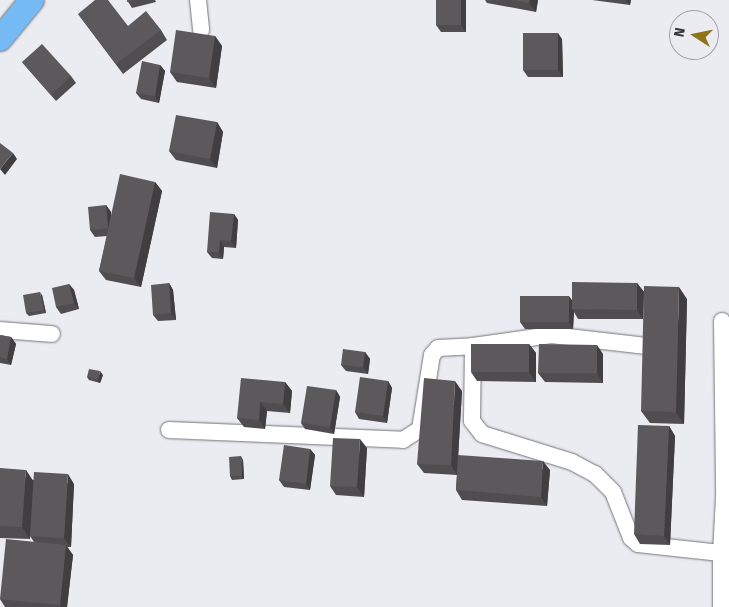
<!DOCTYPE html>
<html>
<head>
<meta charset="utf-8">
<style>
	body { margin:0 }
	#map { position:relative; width:729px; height:607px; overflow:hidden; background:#ebecf2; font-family:"Fira Sans",sans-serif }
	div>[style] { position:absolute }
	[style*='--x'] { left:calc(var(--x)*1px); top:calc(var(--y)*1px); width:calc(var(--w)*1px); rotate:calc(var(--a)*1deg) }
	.roads { filter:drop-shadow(0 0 1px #737479) drop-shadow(0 0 1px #737479) }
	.minor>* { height:16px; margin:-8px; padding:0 8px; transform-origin:8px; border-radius:8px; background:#fff }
	.highway>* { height:24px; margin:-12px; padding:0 12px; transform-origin:12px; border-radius:12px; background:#76baf5 }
	.wall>* { inset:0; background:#4f4d50 }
	.shaded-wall>* { inset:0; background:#403e41 }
	.building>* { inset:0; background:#5c595d }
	span { translate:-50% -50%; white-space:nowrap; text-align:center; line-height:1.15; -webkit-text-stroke:5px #ebecf2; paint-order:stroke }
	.north { position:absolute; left:669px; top:10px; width:50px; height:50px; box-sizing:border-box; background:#ebecf2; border:1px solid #a2a3a7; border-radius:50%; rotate:281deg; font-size:14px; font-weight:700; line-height:20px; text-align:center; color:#353537 }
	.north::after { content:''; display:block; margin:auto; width:18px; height:22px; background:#907217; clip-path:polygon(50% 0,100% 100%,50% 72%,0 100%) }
</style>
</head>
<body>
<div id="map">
	<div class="roads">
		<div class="minor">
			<i style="--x:198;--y:0;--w:30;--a:84"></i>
			<i style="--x:722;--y:321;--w:176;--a:89.3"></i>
			<i style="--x:0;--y:330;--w:52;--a:4.4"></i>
			<i style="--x:473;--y:346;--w:79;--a:-8"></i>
			<i style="--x:551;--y:335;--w:96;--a:6.6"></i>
			<i style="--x:169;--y:430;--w:234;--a:2.4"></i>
			<i style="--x:403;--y:440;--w:20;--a:-33"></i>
			<i style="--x:420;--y:429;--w:75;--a:-80.8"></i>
			<i style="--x:432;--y:355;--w:9;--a:-49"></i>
			<i style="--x:438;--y:348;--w:35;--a:-3"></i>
			<i style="--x:473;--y:346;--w:75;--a:90.8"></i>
			<i style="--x:472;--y:421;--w:16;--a:52"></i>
			<i style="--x:482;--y:434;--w:94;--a:17.3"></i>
			<i style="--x:572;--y:462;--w:26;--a:28"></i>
			<i style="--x:595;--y:474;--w:25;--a:45"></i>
			<i style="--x:613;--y:492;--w:49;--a:68.6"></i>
			<i style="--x:631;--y:538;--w:9;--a:41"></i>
			<i style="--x:638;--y:544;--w:83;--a:6.2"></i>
			<i style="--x:721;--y:553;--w:54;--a:90"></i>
			<i style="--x:721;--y:553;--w:56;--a:-86.9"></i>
			<i style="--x:724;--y:497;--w:5;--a:0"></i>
		</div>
		<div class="highway">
			<i style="--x:0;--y:39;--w:50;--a:-50.6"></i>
		</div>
	</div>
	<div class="wall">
		<i style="clip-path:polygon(127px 0,155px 0,156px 2px,132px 8px)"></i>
		<i style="clip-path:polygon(466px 0,466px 32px,441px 32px,436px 25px)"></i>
		<i style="clip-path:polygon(485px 0,538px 0,536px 12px,487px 3px)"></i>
		<i style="clip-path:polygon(592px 0,631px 0,630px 5px)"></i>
		<i style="clip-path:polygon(78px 14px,128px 26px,161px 30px,167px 40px,123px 74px)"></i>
		<i style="clip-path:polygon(215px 36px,222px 46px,216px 88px,177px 82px,170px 72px)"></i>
		<i style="clip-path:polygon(562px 39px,563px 77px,528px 77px,523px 70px)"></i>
		<i style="clip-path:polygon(22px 62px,71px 76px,76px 83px,56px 101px,27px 68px)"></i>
		<i style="clip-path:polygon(160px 65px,165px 71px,159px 103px,141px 99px,136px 93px)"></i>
		<i style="clip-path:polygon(217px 122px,223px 132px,217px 168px,176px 160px,169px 151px)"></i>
		<i style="clip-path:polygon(155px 182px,162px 191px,141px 287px,106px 280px,99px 271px,107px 236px,95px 237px,90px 230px,106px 205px,111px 212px,111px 216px)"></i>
		<i style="clip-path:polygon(234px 214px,238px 220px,236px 248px,224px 247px,223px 259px,212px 258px,207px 252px)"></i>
		<i style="clip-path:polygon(169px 283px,173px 290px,176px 320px,158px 321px,153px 315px)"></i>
		<i style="clip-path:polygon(637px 283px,644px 292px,643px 319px,578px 319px,574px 312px,573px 329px,525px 329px,520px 322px)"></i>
		<i style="clip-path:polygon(69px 284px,74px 290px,79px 309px,61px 314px,56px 307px)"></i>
		<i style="clip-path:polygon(42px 295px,46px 313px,29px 316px,26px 313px)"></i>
		<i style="clip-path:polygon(687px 299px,684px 424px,650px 423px,641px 411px)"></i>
		<i style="clip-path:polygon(0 335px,11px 337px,16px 344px,11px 365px,0 363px)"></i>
		<i style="clip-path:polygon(529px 344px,536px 353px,536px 382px,477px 381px,471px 372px)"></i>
		<i style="clip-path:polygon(365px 352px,370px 359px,368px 374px,346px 371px,341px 365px)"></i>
		<i style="clip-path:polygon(603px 354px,603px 383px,545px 382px,538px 373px)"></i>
		<i style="clip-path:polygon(103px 375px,100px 383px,89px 380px,87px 377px)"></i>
		<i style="clip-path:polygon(388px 381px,392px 388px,387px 423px,359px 419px,355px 412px)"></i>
		<i style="clip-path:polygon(285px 382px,292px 391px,290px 413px,267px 411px,265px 429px,244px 427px,237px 418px)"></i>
		<i style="clip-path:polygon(336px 390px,340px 397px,334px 434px,305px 429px,301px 423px)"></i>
		<i style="clip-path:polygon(462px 391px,458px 458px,550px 470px,547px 506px,462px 500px,456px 490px,457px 475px,424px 473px,417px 464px)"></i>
		<i style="clip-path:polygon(669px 426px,675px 436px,670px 545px,640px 544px,634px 534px)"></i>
		<i style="clip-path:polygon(367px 448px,364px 497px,336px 495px,330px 486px)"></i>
		<i style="clip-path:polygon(310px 449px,315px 455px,310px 490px,284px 487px,279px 480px)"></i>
		<i style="clip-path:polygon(243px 460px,244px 479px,232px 480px,230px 476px)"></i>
		<i style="clip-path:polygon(0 468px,33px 480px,74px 484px,71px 547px,67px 547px,73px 555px,67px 607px,5px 607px,0 599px,34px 542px,30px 536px,30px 539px,0 538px)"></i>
	</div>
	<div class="shaded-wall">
		<i style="clip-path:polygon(461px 0,466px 0,466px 32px,461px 25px)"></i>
		<i style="clip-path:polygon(530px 0,538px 0,536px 12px,529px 3px)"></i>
		<i style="clip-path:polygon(626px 0,631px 0,630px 5px)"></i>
		<i style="clip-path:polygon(558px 33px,562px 39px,563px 77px,558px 70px)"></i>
		<i style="clip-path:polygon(215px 36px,222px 46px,216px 88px,209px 78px)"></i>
		<i style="clip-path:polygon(160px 65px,165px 71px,159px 103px,155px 96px)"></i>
		<i style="clip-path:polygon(217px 122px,223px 132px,217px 168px,210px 159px)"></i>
		<i style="clip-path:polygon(13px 153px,17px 159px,5px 175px,0 169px)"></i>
		<i style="clip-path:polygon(155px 182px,162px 191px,141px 287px,134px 278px)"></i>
		<i style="clip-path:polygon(106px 205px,111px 212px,113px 235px,108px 228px)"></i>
		<i style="clip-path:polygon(234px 214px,238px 220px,236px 248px,231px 241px)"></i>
		<i style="clip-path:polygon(220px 240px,224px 247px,223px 259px,219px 252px)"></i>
		<i style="clip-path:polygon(169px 283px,173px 290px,176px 320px,171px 313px)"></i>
		<i style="clip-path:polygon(637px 283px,644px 292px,643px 319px,637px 310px)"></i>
		<i style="clip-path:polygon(69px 284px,74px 290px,79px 309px,74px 303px)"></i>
		<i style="clip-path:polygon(679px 287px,687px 299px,684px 424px,676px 412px)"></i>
		<i style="clip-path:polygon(40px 292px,42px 295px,46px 313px,44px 310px)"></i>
		<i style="clip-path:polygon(569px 296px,574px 303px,572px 309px,574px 312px,573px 329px,569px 322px)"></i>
		<i style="clip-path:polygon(11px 337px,16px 344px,11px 365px,7px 359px)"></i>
		<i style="clip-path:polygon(529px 344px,536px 353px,536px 382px,529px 372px)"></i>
		<i style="clip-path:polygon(597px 345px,603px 354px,603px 383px,597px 373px)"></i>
		<i style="clip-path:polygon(365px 352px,370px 359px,368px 374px,363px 367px)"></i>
		<i style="clip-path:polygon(100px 371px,103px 375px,100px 383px,98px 380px)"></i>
		<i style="clip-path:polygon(388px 381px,392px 388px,387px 423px,383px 416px)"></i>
		<i style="clip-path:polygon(455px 381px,462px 391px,457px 475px,451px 465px)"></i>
		<i style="clip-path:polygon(285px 382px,292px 391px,290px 413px,283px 404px)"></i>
		<i style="clip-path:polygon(336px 390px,340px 397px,334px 434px,330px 427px)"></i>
		<i style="clip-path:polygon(260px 402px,267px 411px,265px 429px,259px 420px)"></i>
		<i style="clip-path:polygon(669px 426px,675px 436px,670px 545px,664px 536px)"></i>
		<i style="clip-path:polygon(360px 439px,367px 448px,364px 497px,357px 487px)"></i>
		<i style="clip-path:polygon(310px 449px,315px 455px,310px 490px,306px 484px)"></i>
		<i style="clip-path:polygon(241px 456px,243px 460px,244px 479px,242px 476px)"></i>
		<i style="clip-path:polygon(543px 461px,550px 470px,547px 506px,541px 497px)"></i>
		<i style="clip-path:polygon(26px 470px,34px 482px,30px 539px,22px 527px)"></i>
		<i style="clip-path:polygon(68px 474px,74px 484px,71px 547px,64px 538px)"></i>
		<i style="clip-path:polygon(66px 545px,73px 555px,67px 607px,61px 607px,60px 605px)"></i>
	</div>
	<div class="building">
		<i style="clip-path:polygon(95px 0,108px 0,128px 26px,146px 11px,161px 30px,116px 64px,78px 14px)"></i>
		<i style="clip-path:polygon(127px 0,135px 0,127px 2px)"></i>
		<i style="clip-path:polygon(436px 0,461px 0,461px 25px,436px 25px)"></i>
		<i style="clip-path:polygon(513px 0,530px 0,529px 3px)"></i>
		<i style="clip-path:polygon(176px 30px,215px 36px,209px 78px,170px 72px)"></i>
		<i style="clip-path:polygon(523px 33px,558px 33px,558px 70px,523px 70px)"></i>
		<i style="clip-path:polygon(42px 44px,71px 76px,51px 95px,22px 62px)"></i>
		<i style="clip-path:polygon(142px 61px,160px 65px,155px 96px,136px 93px)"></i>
		<i style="clip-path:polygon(176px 115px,217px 122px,210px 159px,169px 151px)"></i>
		<i style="clip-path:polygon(0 143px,13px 153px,0 169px)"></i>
		<i style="clip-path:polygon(120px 174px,155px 182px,134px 278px,99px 271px)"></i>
		<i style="clip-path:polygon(106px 205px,108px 228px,90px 230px,88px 207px)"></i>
		<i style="clip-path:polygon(210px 212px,234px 214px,231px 241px,220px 240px,219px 252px,207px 252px)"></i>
		<i style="clip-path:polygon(572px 282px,637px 283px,637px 310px,572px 309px)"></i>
		<i style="clip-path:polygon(169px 283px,171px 313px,153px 315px,151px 285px)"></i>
		<i style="clip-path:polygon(69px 284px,74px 303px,56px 307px,52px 288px)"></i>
		<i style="clip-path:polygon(644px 286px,679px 287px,676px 412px,641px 411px)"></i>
		<i style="clip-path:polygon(40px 292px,44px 310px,26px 313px,23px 295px)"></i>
		<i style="clip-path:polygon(520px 296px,569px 296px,569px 322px,520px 322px)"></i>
		<i style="clip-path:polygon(0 335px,11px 337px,7px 359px,0 357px)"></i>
		<i style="clip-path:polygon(471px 344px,529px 344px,529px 372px,471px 372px)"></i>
		<i style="clip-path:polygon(539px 344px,597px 345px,597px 373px,538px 373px)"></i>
		<i style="clip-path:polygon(343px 349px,365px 352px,363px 367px,341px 365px)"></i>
		<i style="clip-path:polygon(89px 369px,100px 371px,98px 380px,87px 377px)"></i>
		<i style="clip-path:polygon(360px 377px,388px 381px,383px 416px,355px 412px)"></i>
		<i style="clip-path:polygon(241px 378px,285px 382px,283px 404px,260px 402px,259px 420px,237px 418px)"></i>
		<i style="clip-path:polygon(424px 378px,455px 381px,451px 465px,417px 464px)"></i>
		<i style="clip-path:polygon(307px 386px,336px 390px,330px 427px,301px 423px)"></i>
		<i style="clip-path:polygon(638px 425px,669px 426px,664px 536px,634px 534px)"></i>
		<i style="clip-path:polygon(333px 438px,360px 439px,357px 487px,330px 486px)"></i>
		<i style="clip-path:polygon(284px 445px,310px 449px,306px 484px,279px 480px)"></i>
		<i style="clip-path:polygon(458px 455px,543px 461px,541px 497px,456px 490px)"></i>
		<i style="clip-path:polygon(241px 456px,242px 476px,230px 476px,229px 457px)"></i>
		<i style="clip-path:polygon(0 468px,26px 470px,22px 527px,0 526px)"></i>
		<i style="clip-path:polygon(34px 472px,68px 474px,64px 538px,30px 536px)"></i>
		<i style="clip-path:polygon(6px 539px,66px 545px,60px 605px,0 599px)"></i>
	</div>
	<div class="north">N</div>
</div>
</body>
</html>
